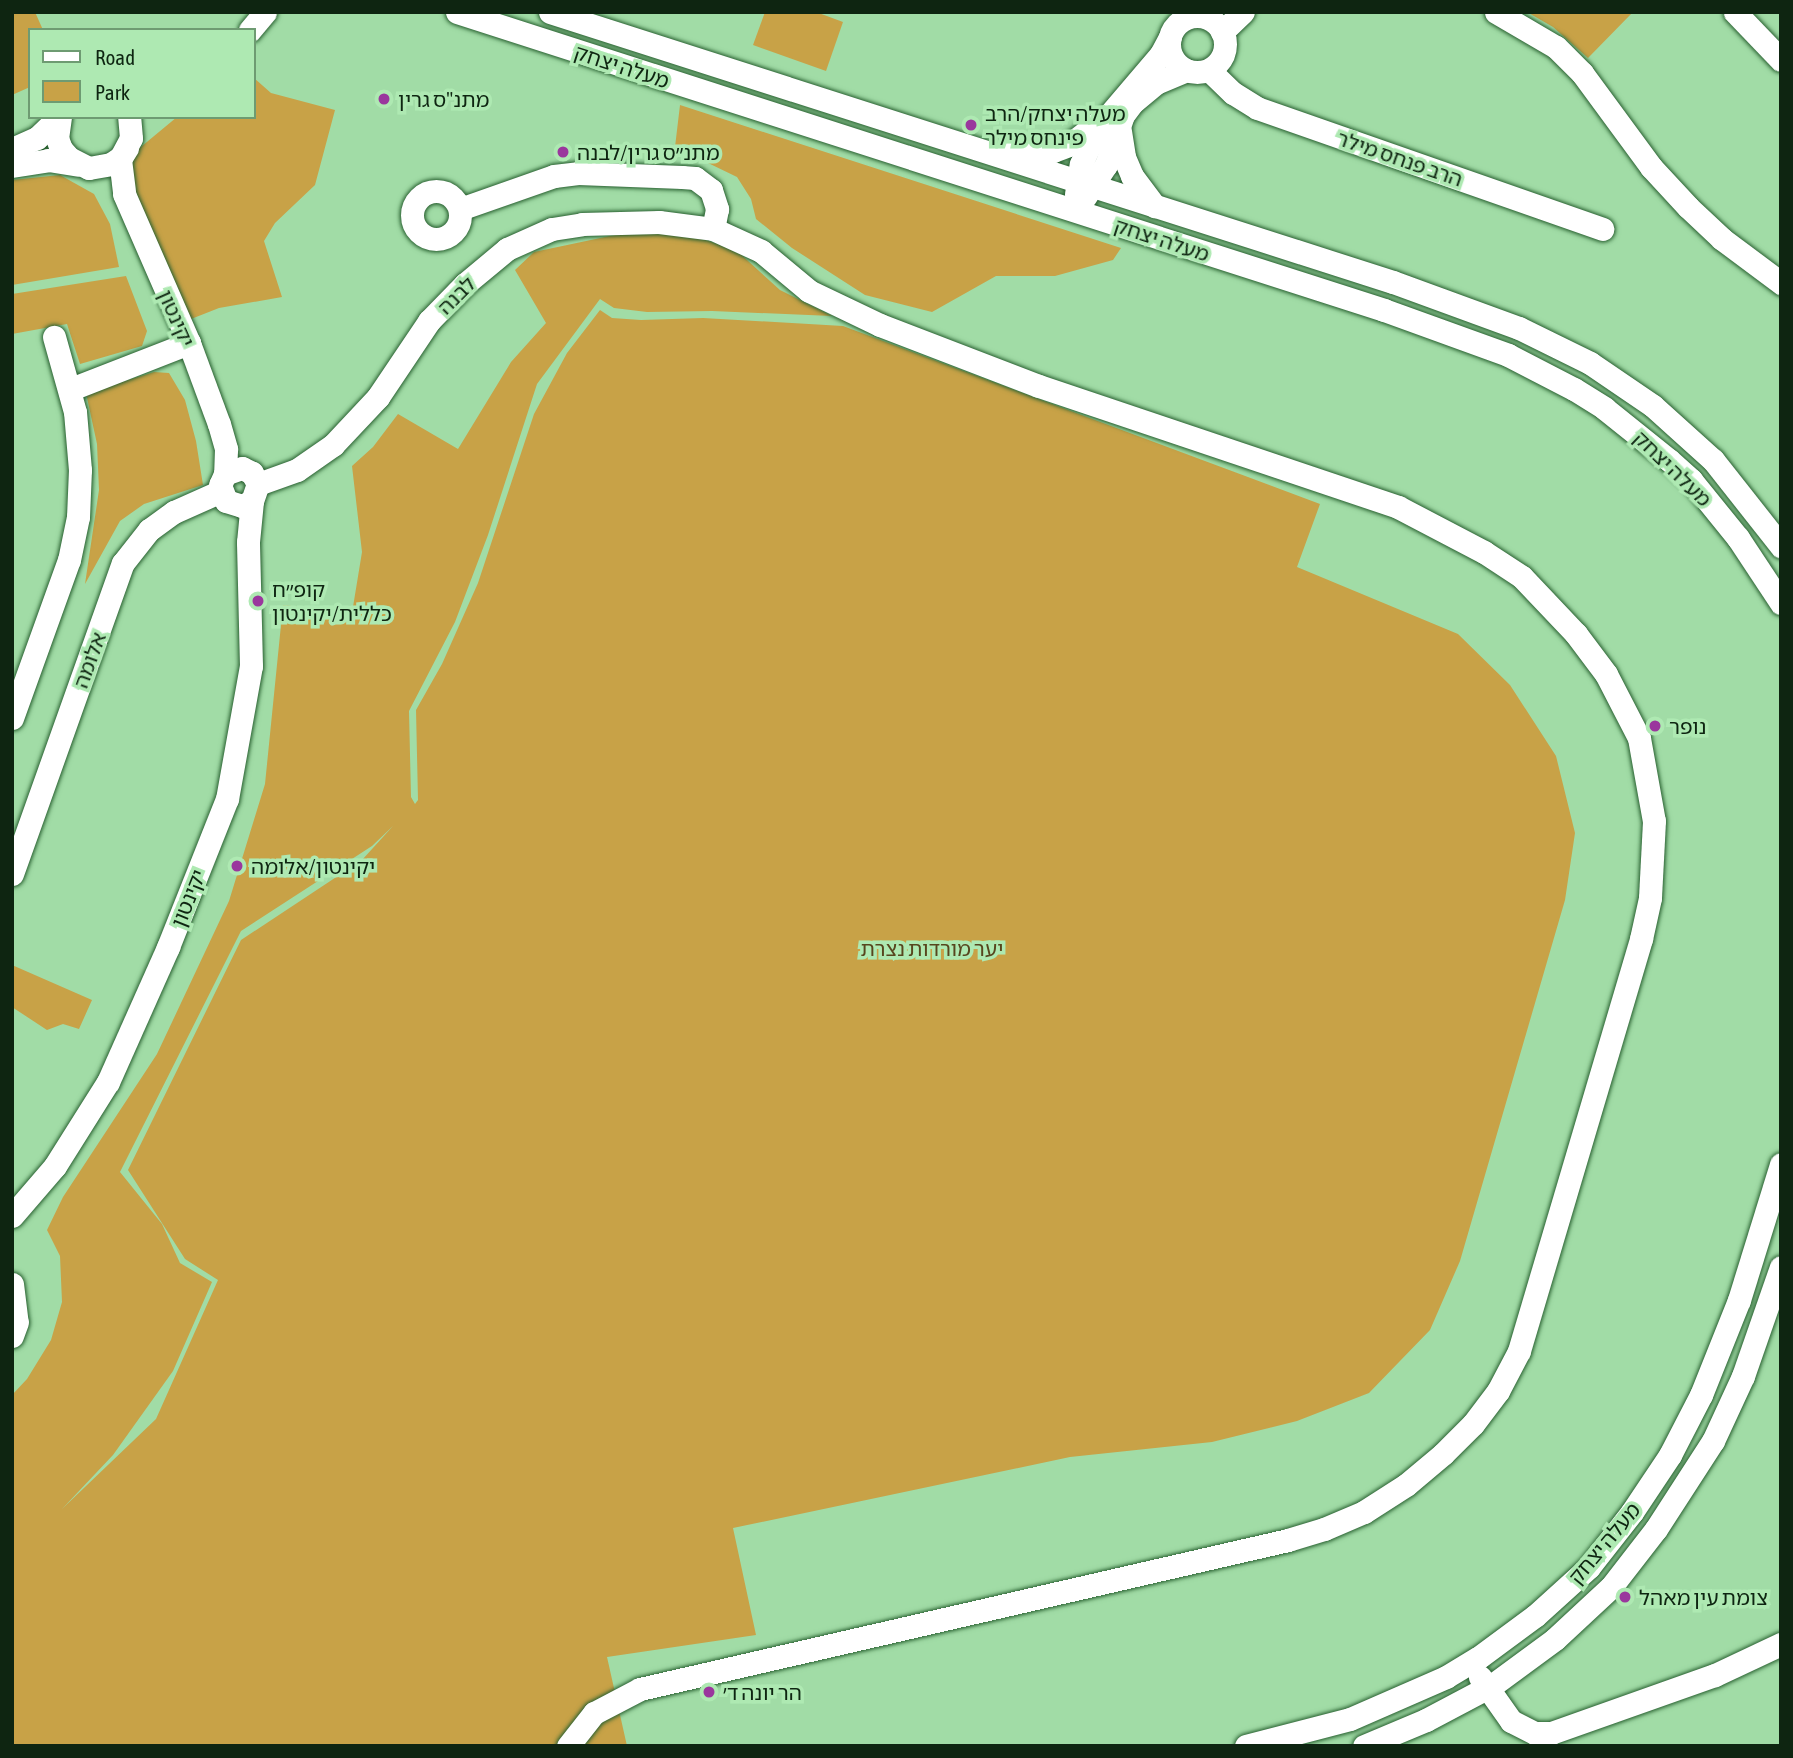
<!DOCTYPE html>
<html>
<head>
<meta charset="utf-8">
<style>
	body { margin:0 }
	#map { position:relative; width:1793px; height:1758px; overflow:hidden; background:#a1dca6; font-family:"Asap Condensed","Noto Sans Hebrew",sans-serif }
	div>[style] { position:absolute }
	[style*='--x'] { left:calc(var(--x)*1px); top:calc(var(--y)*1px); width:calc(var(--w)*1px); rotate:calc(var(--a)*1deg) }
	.green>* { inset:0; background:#c8a247 }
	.roads { filter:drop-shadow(0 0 2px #286030) drop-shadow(0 0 2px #286030) }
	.minor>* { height:23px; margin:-11.5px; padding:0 11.5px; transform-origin:11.5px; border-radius:11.5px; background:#fff }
	.minor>.ring { margin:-11.5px; padding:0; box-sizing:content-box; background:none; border:23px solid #fff; border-radius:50% }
	.dots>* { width:19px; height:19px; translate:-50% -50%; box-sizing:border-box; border:4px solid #aee9b2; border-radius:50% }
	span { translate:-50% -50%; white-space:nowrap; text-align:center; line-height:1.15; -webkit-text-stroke:7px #aee9b2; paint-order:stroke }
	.street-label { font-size:21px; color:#0e2511 }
	.poi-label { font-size:21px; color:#0e2511 }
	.left { translate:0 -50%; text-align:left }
	.park-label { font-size:21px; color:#57461e }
	.frame { position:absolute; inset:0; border:14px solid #0e2511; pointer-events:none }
	.legend { position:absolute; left:28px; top:28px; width:228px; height:91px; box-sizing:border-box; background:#aee9b2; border:2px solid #6e9b72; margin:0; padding:9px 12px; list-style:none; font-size:21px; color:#0e2511 }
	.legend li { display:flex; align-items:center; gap:14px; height:35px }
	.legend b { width:35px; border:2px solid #6e9b72 }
</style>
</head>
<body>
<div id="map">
	<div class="green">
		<i style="clip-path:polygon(12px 12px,35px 12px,43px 30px,30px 30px,30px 87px,12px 95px)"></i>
		<i style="clip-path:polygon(765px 12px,816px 12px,843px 22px,826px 71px,753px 45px)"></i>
		<i style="clip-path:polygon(1527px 12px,1633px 12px,1588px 58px,1553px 27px)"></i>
		<i style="clip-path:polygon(254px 78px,271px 93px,335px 110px,315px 185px,275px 223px,264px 241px,282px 297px,219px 308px,186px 321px,128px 175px,130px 164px,136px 151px,177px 117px,254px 117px)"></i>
		<i style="clip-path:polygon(680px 105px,1121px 248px,1113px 260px,1055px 276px,996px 276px,932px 312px,865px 295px,792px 248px,756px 219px,751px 199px,737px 177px,675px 147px)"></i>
		<i style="clip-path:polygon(60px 175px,94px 194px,110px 224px,119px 267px,12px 285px,12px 180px)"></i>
		<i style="clip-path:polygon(evenodd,643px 229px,702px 239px,736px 250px,780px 290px,832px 316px,712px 311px,647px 312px,614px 308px,600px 299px,537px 384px,488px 535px,455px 622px,409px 711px,411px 797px,415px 804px,418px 800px,416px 710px,442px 664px,478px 583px,534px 414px,567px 353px,600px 310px,612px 318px,641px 320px,703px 318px,843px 326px,1320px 504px,1297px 567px,1458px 634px,1510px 685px,1556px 756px,1575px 833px,1565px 900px,1460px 1261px,1430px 1330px,1369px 1393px,1297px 1421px,1212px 1442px,1070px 1457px,733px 1528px,756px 1635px,607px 1657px,627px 1746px,12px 1746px,12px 1395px,27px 1379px,51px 1340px,62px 1302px,60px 1256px,47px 1230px,63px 1197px,157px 1054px,229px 901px,265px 784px,283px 605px,352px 613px,362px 552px,352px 466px,373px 447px,398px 414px,458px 449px,511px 362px,546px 323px,515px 270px,534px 252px,643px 229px,393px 826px,362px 860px,241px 940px,128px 1170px,185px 1259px,218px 1280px,156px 1419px,62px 1509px,113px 1455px,173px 1371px,212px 1282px,180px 1263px,162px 1224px,120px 1172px,241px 931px,372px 846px,393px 826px)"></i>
		<i style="clip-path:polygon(126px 276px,147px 331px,142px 346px,80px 364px,67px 324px,12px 334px,12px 294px)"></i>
		<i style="clip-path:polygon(154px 372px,169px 373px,185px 400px,196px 441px,203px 485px,144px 504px,120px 521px,85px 584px,99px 490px,97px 444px,86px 393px)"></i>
		<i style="clip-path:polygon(12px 965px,92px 1000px,79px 1029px,63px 1024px,47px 1030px,12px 1007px)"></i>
	</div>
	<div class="roads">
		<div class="minor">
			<i style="--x:457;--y:12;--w:974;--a:17.82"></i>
			<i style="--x:1384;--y:310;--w:132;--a:19.9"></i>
			<i style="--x:1508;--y:355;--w:74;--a:27.3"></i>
			<i style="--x:1574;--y:389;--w:36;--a:32"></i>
			<i style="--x:1604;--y:408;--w:83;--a:38.7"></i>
			<i style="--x:1669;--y:460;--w:30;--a:42"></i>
			<i style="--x:1691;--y:480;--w:75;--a:51"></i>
			<i style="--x:1738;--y:538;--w:78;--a:56.5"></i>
			<i style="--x:550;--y:12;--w:885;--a:17.76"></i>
			<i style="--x:1393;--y:282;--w:134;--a:20.1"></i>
			<i style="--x:1519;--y:328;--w:79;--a:26.2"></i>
			<i style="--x:1590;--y:363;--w:76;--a:34.3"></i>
			<i style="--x:1653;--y:406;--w:81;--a:42"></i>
			<i style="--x:1713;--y:460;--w:110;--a:51.7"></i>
			<i style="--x:1496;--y:12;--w:69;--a:30.3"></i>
			<i style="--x:1556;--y:47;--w:37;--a:45"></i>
			<i style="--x:1582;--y:73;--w:117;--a:53.7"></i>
			<i style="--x:1651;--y:167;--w:54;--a:47.2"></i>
			<i style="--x:1688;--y:207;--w:47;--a:43.3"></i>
			<i style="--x:1722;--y:239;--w:74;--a:36.7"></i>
			<i style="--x:1735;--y:12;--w:66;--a:46.2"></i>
			<i class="ring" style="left:1169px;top:16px;width:33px;height:33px"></i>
			<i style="--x:250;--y:30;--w:23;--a:-50"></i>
			<i style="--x:1222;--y:32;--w:29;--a:-44"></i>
			<i style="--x:1209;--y:70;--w:33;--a:44"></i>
			<i style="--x:1233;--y:93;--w:28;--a:32"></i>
			<i style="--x:1257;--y:108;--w:366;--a:19.3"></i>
			<i style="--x:60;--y:117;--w:21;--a:98"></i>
			<i style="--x:57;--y:138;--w:12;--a:70"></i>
			<i style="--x:61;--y:149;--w:12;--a:48"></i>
			<i style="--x:69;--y:158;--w:22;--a:27"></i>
			<i style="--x:89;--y:168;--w:22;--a:-10"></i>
			<i style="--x:111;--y:164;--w:12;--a:-35"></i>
			<i style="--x:121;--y:157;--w:21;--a:-62"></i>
			<i style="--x:131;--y:138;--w:21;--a:-95"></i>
			<i style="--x:1120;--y:131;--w:26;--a:81"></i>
			<i style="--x:1124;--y:157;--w:21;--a:67"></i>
			<i style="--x:1132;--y:176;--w:38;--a:53"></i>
			<i style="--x:127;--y:148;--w:13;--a:122"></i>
			<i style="--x:120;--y:159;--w:35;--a:83"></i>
			<i style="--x:124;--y:194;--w:163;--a:66.4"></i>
			<i style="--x:189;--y:343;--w:86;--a:69.7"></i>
			<i style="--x:219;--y:424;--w:26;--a:74"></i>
			<i style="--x:226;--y:449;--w:25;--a:92"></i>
			<i style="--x:12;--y:149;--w:27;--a:-24"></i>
			<i style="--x:37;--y:138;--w:30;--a:-44"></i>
			<i style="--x:1009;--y:153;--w:44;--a:-2.6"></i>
			<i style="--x:1053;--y:151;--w:17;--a:-21"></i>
			<i style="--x:1069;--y:145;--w:34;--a:-38"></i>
			<i style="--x:12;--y:166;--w:36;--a:-9"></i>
			<i style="--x:48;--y:160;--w:30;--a:9"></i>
			<i class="ring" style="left:412px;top:191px;width:25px;height:25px"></i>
			<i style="--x:1076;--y:194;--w:30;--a:-81"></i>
			<i style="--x:1081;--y:164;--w:40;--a:-65"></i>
			<i style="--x:1098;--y:128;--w:97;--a:-49.6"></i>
			<i style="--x:1161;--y:54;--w:19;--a:-62"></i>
			<i style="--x:1085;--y:197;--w:38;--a:-57"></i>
			<i style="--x:1106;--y:165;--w:53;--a:-71.2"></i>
			<i style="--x:1123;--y:115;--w:15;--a:-53"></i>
			<i style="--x:1132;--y:103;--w:31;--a:-40"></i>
			<i style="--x:1156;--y:83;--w:33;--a:-23"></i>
			<i style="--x:460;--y:209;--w:100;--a:-19.3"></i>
			<i style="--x:554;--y:176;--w:24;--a:-7"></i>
			<i style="--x:578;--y:173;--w:104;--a:2.2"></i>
			<i style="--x:682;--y:177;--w:13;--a:4"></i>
			<i style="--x:695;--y:178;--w:20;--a:37"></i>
			<i style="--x:711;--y:190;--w:20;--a:72"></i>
			<i style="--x:717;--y:209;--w:20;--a:101"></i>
			<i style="--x:71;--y:389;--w:127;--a:-21.3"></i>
			<i style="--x:258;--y:484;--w:41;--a:-19.7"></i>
			<i style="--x:297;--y:470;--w:44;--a:-34.8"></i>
			<i style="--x:333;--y:445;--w:66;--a:-46.8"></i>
			<i style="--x:378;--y:397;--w:92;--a:-56.1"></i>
			<i style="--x:429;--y:321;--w:52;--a:-45.8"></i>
			<i style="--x:465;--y:284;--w:55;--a:-39.8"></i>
			<i style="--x:507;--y:249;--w:49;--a:-24"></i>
			<i style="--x:552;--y:229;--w:30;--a:-9"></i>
			<i style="--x:582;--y:224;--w:77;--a:-1.5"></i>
			<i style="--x:659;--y:222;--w:54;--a:7.4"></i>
			<i style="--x:713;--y:229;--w:53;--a:24.6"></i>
			<i style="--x:761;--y:251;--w:62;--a:39.8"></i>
			<i style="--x:809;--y:291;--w:79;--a:25.6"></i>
			<i style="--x:880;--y:325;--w:170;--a:21"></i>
			<i style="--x:1039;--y:386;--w:379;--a:18.6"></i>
			<i style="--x:1398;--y:507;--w:97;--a:27.6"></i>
			<i style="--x:1484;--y:552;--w:45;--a:33.3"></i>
			<i style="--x:1522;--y:577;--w:79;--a:46.5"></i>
			<i style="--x:1576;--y:634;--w:50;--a:53.1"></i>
			<i style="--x:1606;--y:674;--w:72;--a:62.7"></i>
			<i style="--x:1639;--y:738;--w:84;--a:79.8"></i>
			<i style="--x:1654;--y:821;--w:77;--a:93"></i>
			<i style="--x:1650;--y:898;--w:42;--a:102.4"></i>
			<i style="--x:1641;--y:939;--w:430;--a:106.5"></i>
			<i style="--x:1519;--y:1351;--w:45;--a:117.7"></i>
			<i style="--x:1498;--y:1391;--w:41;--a:127.1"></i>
			<i style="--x:1473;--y:1424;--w:42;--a:135"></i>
			<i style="--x:1443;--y:1454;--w:48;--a:140"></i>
			<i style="--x:1406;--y:1485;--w:50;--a:147.3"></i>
			<i style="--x:1364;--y:1512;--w:43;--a:157"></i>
			<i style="--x:1324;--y:1529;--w:38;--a:163"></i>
			<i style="--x:1288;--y:1540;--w:665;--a:167.05"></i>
			<i style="--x:640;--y:1689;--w:52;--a:152.4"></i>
			<i style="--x:594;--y:1713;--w:42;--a:128.2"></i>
			<i style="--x:12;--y:718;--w:168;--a:-70.2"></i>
			<i style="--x:69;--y:560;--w:44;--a:-78.2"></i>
			<i style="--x:78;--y:517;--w:47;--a:-87.6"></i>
			<i style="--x:80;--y:470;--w:58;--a:-94.9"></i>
			<i style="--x:75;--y:412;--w:78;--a:-105.6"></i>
			<i style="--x:12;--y:874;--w:330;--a:-70.4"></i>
			<i style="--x:123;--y:563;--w:42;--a:-51.8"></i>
			<i style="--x:149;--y:530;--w:31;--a:-36"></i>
			<i style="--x:174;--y:512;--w:51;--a:-24.1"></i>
			<i style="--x:12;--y:1216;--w:66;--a:-49.3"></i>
			<i style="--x:55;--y:1166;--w:99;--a:-57.8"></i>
			<i style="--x:108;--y:1082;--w:148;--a:-66"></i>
			<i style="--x:168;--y:947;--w:159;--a:-68.3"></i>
			<i style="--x:227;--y:799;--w:135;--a:-79.8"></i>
			<i style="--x:251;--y:666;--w:124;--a:-91.4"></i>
			<i style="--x:248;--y:542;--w:41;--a:-84.4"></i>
			<i style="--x:252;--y:501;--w:18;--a:-71"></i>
			<i style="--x:258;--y:484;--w:13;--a:-119"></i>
			<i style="--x:252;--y:473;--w:11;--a:-153"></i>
			<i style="--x:242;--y:468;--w:18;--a:161"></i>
			<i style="--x:225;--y:474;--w:12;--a:114"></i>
			<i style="--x:220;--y:485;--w:17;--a:69"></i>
			<i style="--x:226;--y:501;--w:17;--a:17"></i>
			<i style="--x:242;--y:506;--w:11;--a:-27"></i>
			<i style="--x:12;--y:1284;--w:38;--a:83"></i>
			<i style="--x:17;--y:1322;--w:15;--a:110"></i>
			<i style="--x:1480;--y:1677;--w:54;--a:54.8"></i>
			<i style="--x:1511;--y:1721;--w:27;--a:27"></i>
			<i style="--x:1535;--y:1733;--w:16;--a:0"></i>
			<i style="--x:1551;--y:1733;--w:174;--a:-19.5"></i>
			<i style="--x:1715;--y:1675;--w:73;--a:-25.2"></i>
			<i style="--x:1246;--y:1746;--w:107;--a:-14.6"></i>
			<i style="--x:1350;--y:1719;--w:105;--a:-23.6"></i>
			<i style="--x:1446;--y:1677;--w:37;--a:-31"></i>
			<i style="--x:1478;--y:1658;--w:71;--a:-36.4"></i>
			<i style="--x:1535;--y:1616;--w:73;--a:-42.2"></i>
			<i style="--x:1589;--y:1567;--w:70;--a:-52"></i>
			<i style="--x:1632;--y:1512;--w:69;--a:-56.3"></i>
			<i style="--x:1670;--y:1455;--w:68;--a:-62.7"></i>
			<i style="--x:1701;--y:1395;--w:102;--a:-68.2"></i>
			<i style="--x:1739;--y:1300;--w:142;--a:-72.8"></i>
			<i style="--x:1364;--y:1746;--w:67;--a:-22.8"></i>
			<i style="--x:1426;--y:1720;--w:77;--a:-27.9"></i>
			<i style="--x:1494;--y:1684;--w:76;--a:-36.4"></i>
			<i style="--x:1555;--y:1639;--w:76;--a:-42.9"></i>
			<i style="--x:1611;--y:1587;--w:73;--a:-52.2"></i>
			<i style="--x:1656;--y:1529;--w:105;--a:-57.1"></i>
			<i style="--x:1713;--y:1441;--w:72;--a:-65.2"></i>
			<i style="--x:1743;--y:1376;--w:115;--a:-70.8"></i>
		</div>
	</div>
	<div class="dots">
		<i style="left:384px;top:99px;background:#9a379d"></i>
		<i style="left:971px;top:125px;background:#9a379d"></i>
		<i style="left:563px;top:152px;background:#9a379d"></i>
		<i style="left:258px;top:601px;background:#9a379d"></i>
		<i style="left:1655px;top:726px;background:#9a379d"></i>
		<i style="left:237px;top:866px;background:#9a379d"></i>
		<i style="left:1625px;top:1597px;background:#9a379d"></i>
		<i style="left:709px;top:1692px;background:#9a379d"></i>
	</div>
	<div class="street-label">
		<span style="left:622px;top:66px;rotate:18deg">מעלה יצחק</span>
		<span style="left:1400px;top:158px;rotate:19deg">הרב פנחס מילר</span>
		<span style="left:1162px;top:239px;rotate:18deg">מעלה יצחק</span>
		<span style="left:456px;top:295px;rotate:-45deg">לבנה</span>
		<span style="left:177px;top:318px;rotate:66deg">יקינטון</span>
		<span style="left:1673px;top:468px;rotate:44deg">מעלה יצחק</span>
		<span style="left:89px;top:660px;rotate:-70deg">אלומה</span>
		<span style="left:188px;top:898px;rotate:-68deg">יקינטון</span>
		<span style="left:1604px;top:1543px;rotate:-50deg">מעלה יצחק</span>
	</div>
	<div class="poi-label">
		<span class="left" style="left:398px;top:99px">מתנ"ס גרין</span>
		<span class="left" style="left:985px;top:125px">מעלה יצחק/הרב<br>פינחס מילר</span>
		<span class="left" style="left:577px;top:152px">מתנ״ס גרין/לבנה</span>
		<span class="left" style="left:272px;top:601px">קופ״ח<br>כללית/יקינטון</span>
		<span class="left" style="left:1669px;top:726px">נופר</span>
		<span class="left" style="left:251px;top:866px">יקינטון/אלומה</span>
		<span class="left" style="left:1639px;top:1597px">צומת עין מאהל</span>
		<span class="left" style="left:723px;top:1692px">הר יונה ד׳</span>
	</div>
	<div class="park-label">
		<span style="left:932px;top:948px">יער מורדות נצרת</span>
	</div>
	<div class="frame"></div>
	<ul class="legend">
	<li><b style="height:9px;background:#fff"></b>Road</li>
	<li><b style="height:19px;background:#c8a247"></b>Park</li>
	</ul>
</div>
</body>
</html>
